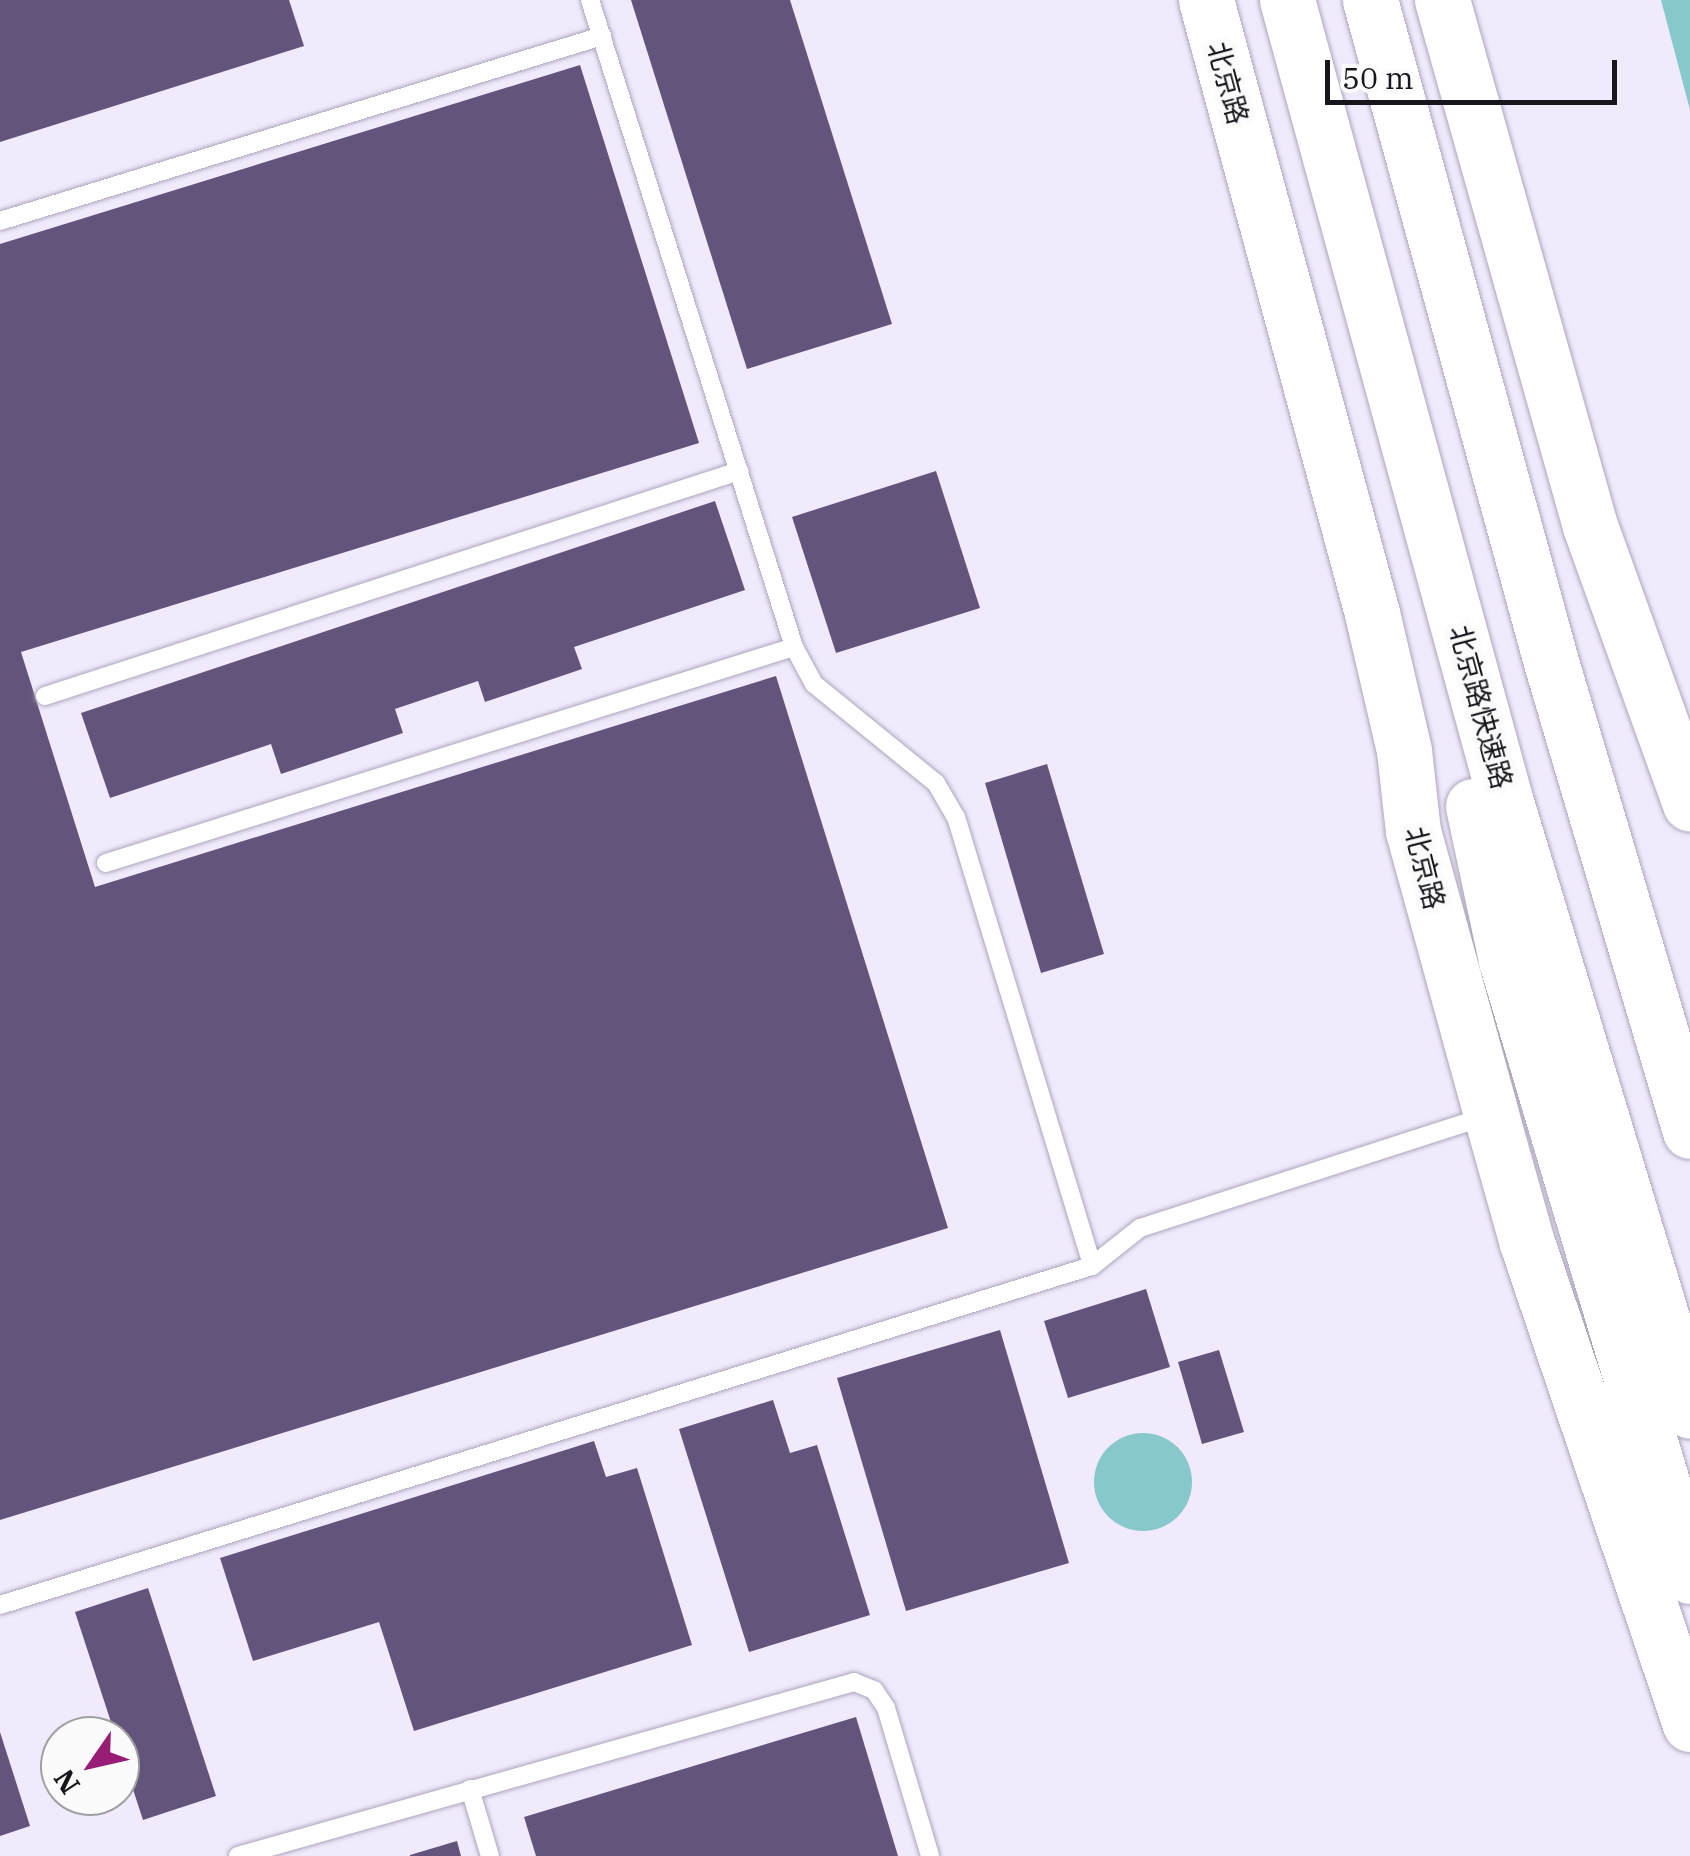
<!DOCTYPE html>
<html>
<head>
<meta charset="utf-8">
<style>
	body { margin:0 }
	#map { position:relative; width:1690px; height:1856px; overflow:hidden; background:#f1eafd; font-family:"IBM Plex Serif","Noto Sans SC",serif }
	div>[style] { position:absolute }
	[style*='--x'] { left:calc(var(--x)*1px); top:calc(var(--y)*1px); width:calc(var(--w)*1px); rotate:calc(var(--a)*1deg) }
	.water>* { inset:0; background:#87c8cc }
	.round { border-radius:50% }
	.building>* { inset:0; background:#63547c }
	.roads { filter:drop-shadow(0 0 2px #ada5bb) drop-shadow(0 0 2px #ada5bb) }
	.lane>* { height:18px; margin:-9px; padding:0 9px; transform-origin:9px; border-radius:9px; background:#fff }
	.primary>* { height:55px; margin:-27.5px; padding:0 27.5px; transform-origin:27.5px; border-radius:27.5px; background:#fff }
	.highway>* { height:55px; margin:-27.5px; padding:0 27.5px; transform-origin:27.5px; border-radius:27.5px; background:#fff }
	span { translate:-50% -50%; white-space:nowrap; text-align:center; line-height:1.15; -webkit-text-stroke:10px #fbfbfb; paint-order:stroke }
	.street-label { font-size:28px; color:#18151d }
	.north { position:absolute; left:40px; top:1716px; width:100px; height:100px; box-sizing:border-box; background:#fbfbfb; border:2px solid #a09fa2; border-radius:50%; rotate:236deg; font-size:28px; font-weight:700; line-height:40px; text-align:center; color:#18151d }
	.north::after { content:''; display:block; margin:auto; width:35px; height:45px; background:#971d77; clip-path:polygon(50% 0,100% 100%,50% 72%,0 100%) }
	.scale { position:absolute; left:1325px; top:60px; width:292px; height:45px; box-sizing:border-box; border:5px solid #18151d; border-top:0; padding-left:12px; font-size:30px; line-height:35px; white-space:nowrap; color:#18151d; -webkit-text-stroke:8px #fbfbfb; paint-order:stroke }
</style>
</head>
<body>
<div id="map">
	<div class="water">
		<i style="clip-path:polygon(1661px 0,1690px 0,1690px 110px)"></i>
		<i class="round" style="left:1094px;top:1433px;width:98px;height:98px"></i>
	</div>
	<div class="building">
		<i style="clip-path:polygon(0 0,289px 0,304px 46px,0 142px)"></i>
		<i style="clip-path:polygon(631px 0,790px 0,892px 324px,747px 369px)"></i>
		<i style="clip-path:polygon(580px 65px,699px 443px,21px 652px,95px 887px,776px 676px,948px 1228px,0 1520px,0 244px)"></i>
		<i style="clip-path:polygon(936px 471px,980px 608px,836px 653px,792px 517px)"></i>
		<i style="clip-path:polygon(715px 501px,745px 590px,574px 647px,582px 669px,485px 702px,478px 681px,395px 709px,403px 733px,281px 774px,271px 744px,110px 798px,81px 713px)"></i>
		<i style="clip-path:polygon(1047px 764px,1104px 954px,1041px 973px,985px 783px)"></i>
		<i style="clip-path:polygon(1146px 1289px,1170px 1367px,1068px 1398px,1044px 1321px)"></i>
		<i style="clip-path:polygon(1000px 1330px,1069px 1563px,906px 1611px,837px 1378px)"></i>
		<i style="clip-path:polygon(1219px 1350px,1244px 1432px,1202px 1444px,1178px 1362px)"></i>
		<i style="clip-path:polygon(773px 1400px,790px 1453px,817px 1445px,870px 1615px,749px 1652px,679px 1429px)"></i>
		<i style="clip-path:polygon(594px 1441px,606px 1477px,637px 1468px,692px 1645px,414px 1731px,379px 1622px,253px 1661px,220px 1558px)"></i>
		<i style="clip-path:polygon(148px 1588px,216px 1796px,143px 1820px,75px 1612px)"></i>
		<i style="clip-path:polygon(856px 1717px,898px 1856px,536px 1856px,524px 1817px)"></i>
		<i style="clip-path:polygon(0 1732px,30px 1826px,0 1836px)"></i>
		<i style="clip-path:polygon(457px 1841px,461px 1856px,410px 1856px,410px 1855px)"></i>
	</div>
	<div class="roads">
		<div class="lane">
			<i style="--x:590;--y:0;--w:678;--a:72.5"></i>
			<i style="--x:794;--y:647;--w:42;--a:61.6"></i>
			<i style="--x:814;--y:684;--w:157;--a:39.1"></i>
			<i style="--x:936;--y:783;--w:39;--a:60"></i>
			<i style="--x:956;--y:817;--w:469;--a:73.1"></i>
			<i style="--x:0;--y:221;--w:630;--a:-17.08"></i>
			<i style="--x:45;--y:696;--w:730;--a:-17.96"></i>
			<i style="--x:106;--y:863;--w:721;--a:-17.43"></i>
			<i style="--x:0;--y:1605;--w:1143;--a:-17.25"></i>
			<i style="--x:1092;--y:1266;--w:61;--a:-38.4"></i>
			<i style="--x:1140;--y:1228;--w:365;--a:-17.9"></i>
			<i style="--x:470;--y:1789;--w:70;--a:73.4"></i>
			<i style="--x:238;--y:1856;--w:640;--a:-15.77"></i>
			<i style="--x:854;--y:1682;--w:22;--a:22"></i>
			<i style="--x:874;--y:1690;--w:22;--a:56"></i>
			<i style="--x:886;--y:1708;--w:154;--a:73.4"></i>
		</div>
		<div class="primary">
			<i style="--x:1206;--y:0;--w:635;--a:74.85"></i>
			<i style="--x:1372;--y:613;--w:142;--a:76.9"></i>
			<i style="--x:1404;--y:751;--w:81;--a:83.6"></i>
			<i style="--x:1413;--y:831;--w:295;--a:74.6"></i>
			<i style="--x:1491;--y:1115;--w:133;--a:74.3"></i>
			<i style="--x:1527;--y:1243;--w:508;--a:71.28"></i>
			<i style="--x:1442;--y:0;--w:546;--a:74.29"></i>
			<i style="--x:1590;--y:526;--w:295;--a:70.2"></i>
		</div>
		<div class="highway">
			<i style="--x:1287;--y:0;--w:828;--a:74.74"></i>
			<i style="--x:1505;--y:799;--w:639;--a:73.18"></i>
			<i style="--x:1370;--y:0;--w:686;--a:74.71"></i>
			<i style="--x:1551;--y:662;--w:489;--a:73.5"></i>
			<i style="--x:1473;--y:806;--w:157;--a:77.9"></i>
			<i style="--x:1506;--y:960;--w:643;--a:73.37"></i>
		</div>
	</div>
	<div class="street-label">
		<span style="left:1228px;top:83px;rotate:75deg">北京路</span>
		<span style="left:1481px;top:707px;rotate:75deg">北京路快速路</span>
		<span style="left:1425px;top:868px;rotate:76deg">北京路</span>
	</div>
	<div class="north">N</div>
	<div class="scale">50 m</div>
</div>
</body>
</html>
